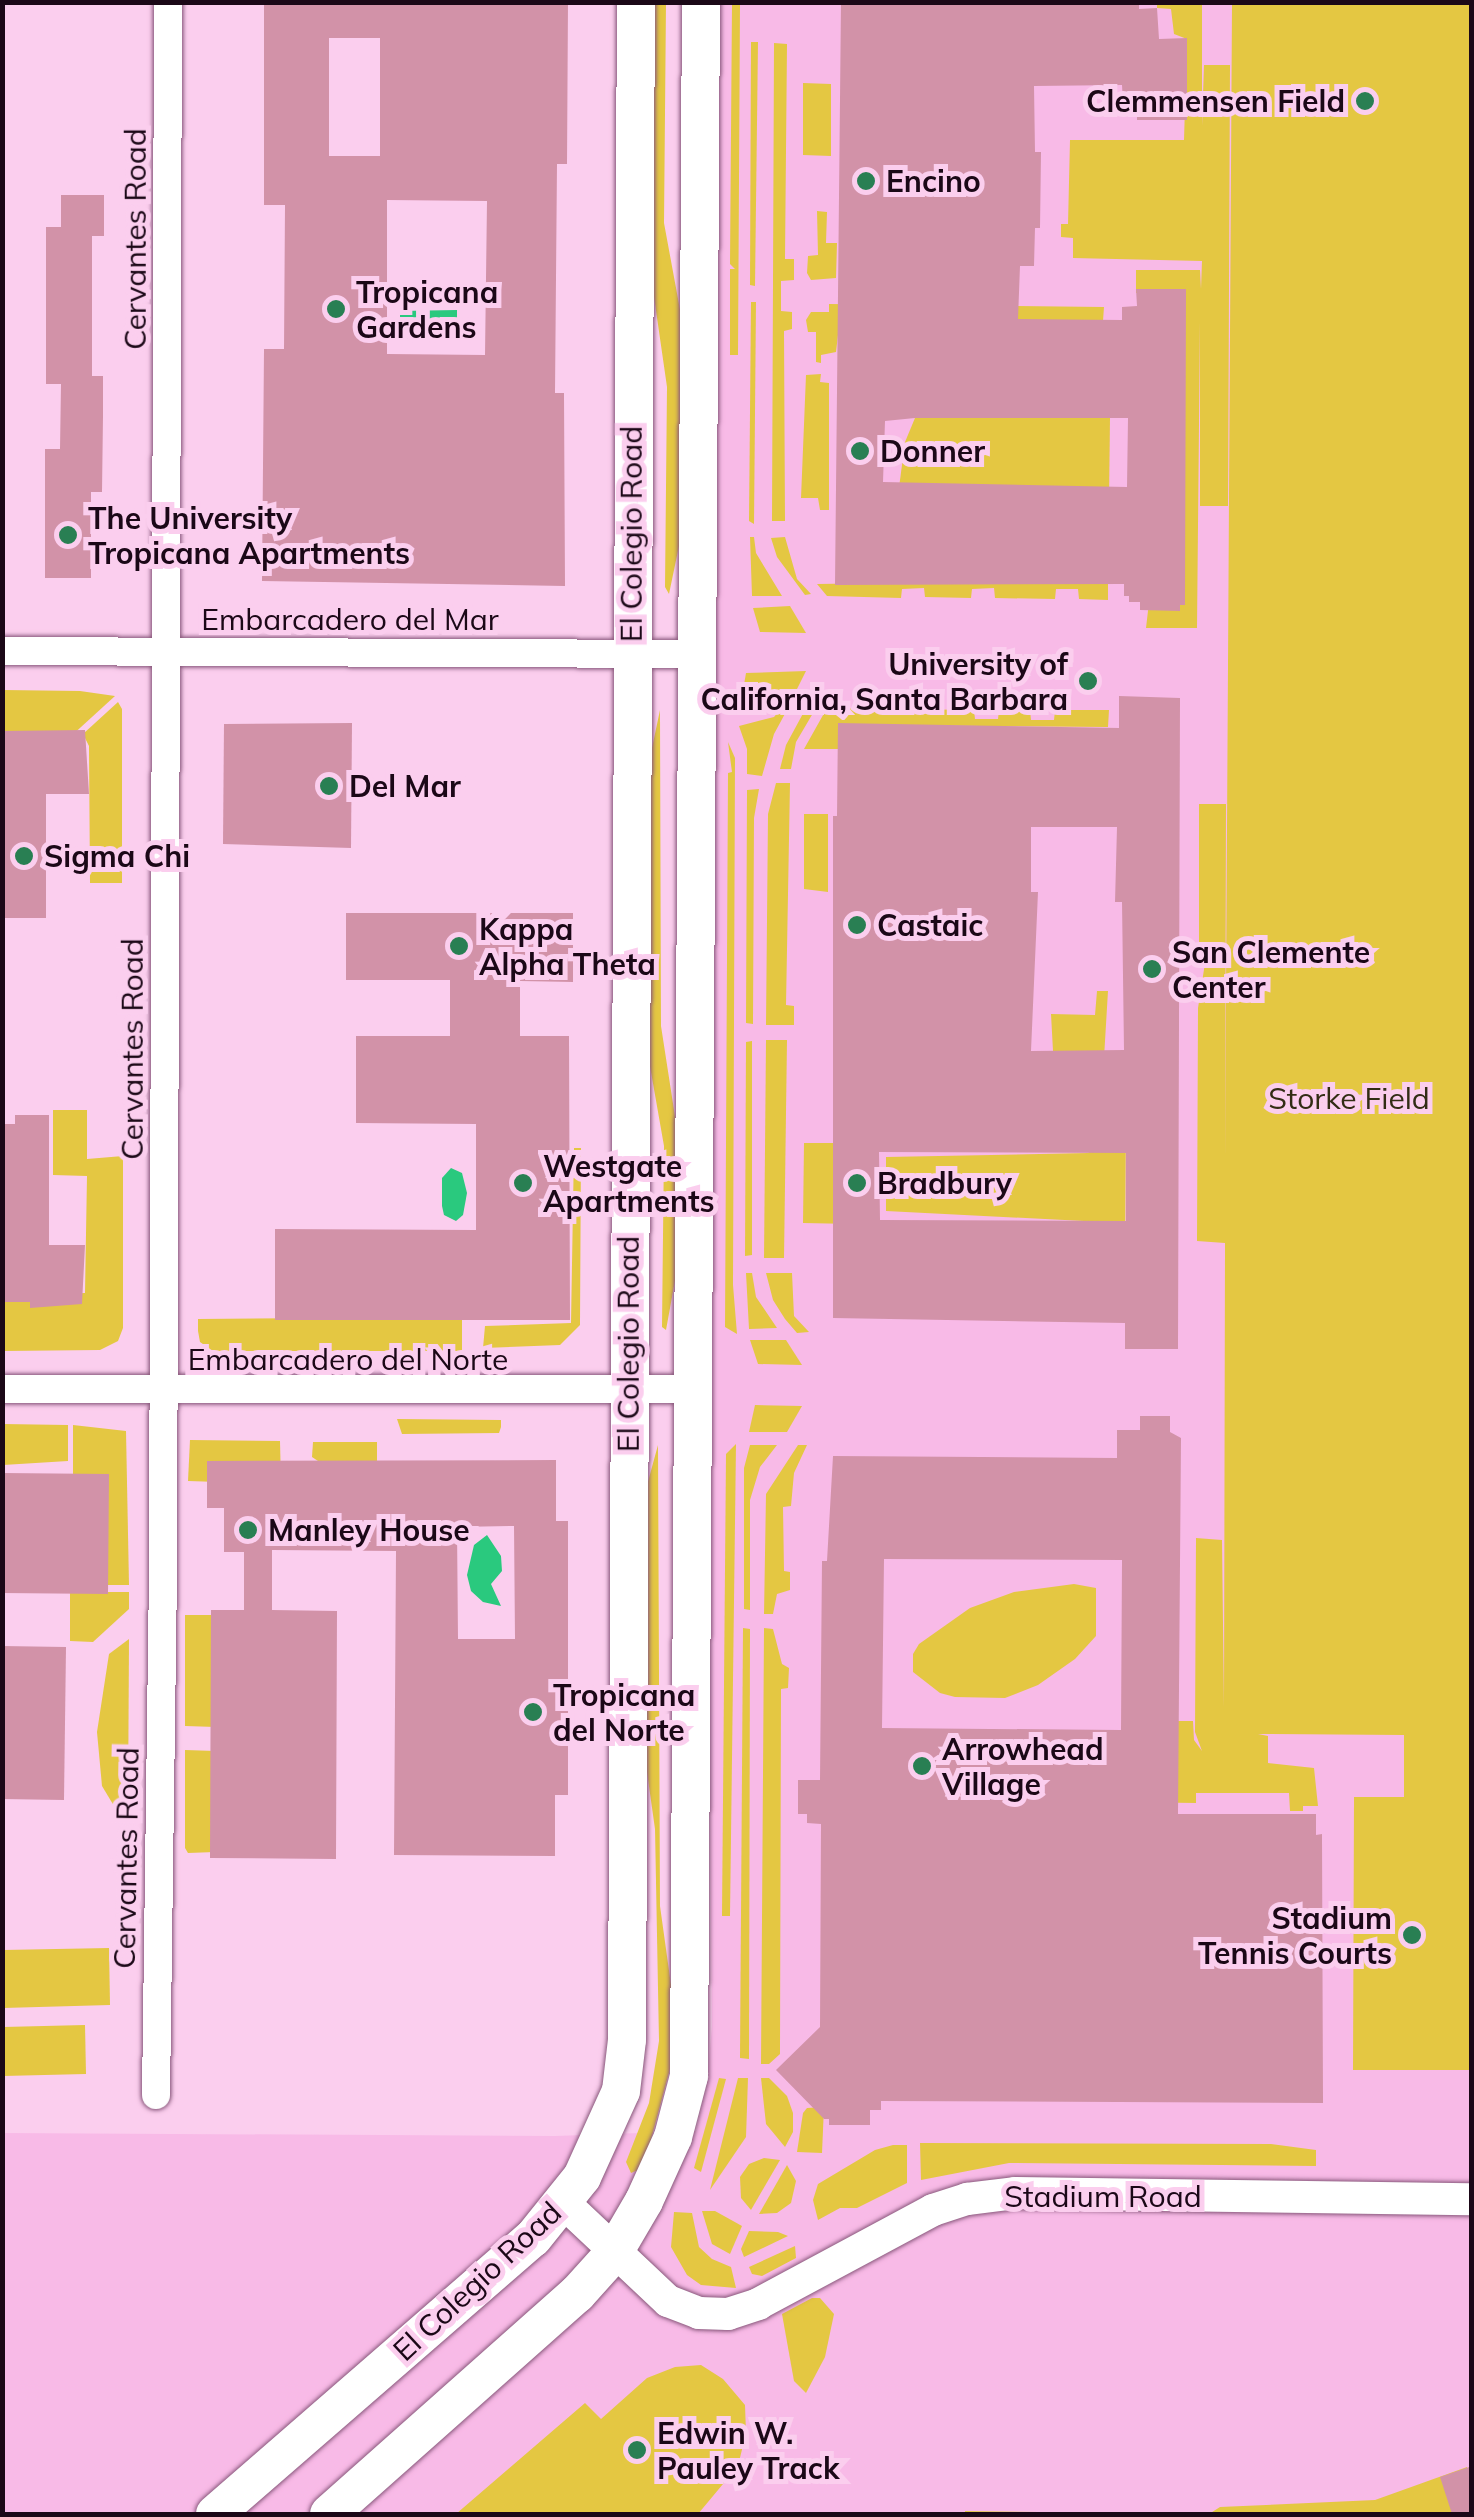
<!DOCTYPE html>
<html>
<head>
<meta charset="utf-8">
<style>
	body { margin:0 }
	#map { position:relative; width:1474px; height:2517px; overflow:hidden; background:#fbceee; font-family:Mulish,sans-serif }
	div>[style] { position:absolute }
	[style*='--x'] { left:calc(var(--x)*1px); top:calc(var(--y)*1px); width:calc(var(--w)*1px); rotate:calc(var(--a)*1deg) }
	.built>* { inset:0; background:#f8bae7 }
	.green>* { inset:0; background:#e4c742 }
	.water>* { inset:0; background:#2ac97e }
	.building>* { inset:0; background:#d292a8 }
	.roads { filter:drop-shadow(0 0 2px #88577b) drop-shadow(0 0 2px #88577b) }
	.minor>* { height:28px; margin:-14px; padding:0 14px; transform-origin:14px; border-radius:14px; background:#fff }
	.tertiary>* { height:32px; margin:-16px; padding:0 16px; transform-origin:16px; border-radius:16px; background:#fff }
	.secondary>* { height:38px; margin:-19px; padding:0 19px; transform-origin:19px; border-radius:19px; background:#fff }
	.dots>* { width:28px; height:28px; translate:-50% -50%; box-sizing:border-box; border:5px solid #fbceee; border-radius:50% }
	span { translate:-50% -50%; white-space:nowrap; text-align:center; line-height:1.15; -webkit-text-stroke:10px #fbceee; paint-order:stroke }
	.poi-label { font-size:30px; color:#1b0817; font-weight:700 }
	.right { translate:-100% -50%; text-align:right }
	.left { translate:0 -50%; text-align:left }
	.street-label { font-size:30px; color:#1b0817 }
	.park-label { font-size:30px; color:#322c14 }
	.frame { position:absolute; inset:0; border:5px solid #1b0817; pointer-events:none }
</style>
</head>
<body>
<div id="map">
	<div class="built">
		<i style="clip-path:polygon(705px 3px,1471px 3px,1471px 2514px,3px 2514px,3px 2133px,555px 2136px,696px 2131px,707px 2081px,712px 2027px,706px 1360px)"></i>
	</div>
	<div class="green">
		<i style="clip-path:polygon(655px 3px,666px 3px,664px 223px,681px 315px,679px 546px,669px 594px,665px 587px,667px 387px,649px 262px)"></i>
		<i style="clip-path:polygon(740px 3px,738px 355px,730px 355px,730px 269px,735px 269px,730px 264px,732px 3px)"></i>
		<i style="clip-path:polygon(1157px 3px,1202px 3px,1202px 126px,1204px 65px,1230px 65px,1228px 506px,1200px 506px,1200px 321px,1197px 628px,1146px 628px,1185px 293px,1136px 293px,1136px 270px,1200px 270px,1201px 289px,1202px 261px,1073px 258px,1073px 238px,1061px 237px,1061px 224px,1068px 224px,1070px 140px,1184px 140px,1187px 39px,1174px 34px,1171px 9px,1157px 8px)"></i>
		<i style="clip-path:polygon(1232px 3px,1471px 3px,1471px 2070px,1353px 2070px,1354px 1797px,1404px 1797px,1404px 1735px,1258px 1734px,1268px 1736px,1268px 1763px,1314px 1768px,1318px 1806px,1303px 1806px,1303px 1811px,1290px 1811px,1289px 1793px,1196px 1793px,1196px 1803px,1124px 1802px,1178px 1721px,1193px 1721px,1194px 1740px,1202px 1751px,1195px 1732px,1196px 1538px,1222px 1540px,1224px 1708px,1225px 1243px,1197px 1241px,1198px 1008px,1205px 963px,1199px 946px,1199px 804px,1226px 804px,1225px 1160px)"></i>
		<i style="clip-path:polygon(751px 42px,758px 42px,755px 286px,750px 285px)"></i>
		<i style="clip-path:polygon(774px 43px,787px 44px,785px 259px,794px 259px,794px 280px,781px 281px,781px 311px,792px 312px,792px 329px,784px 331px,785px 521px,772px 521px)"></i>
		<i style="clip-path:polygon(803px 83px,831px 84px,831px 156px,803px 155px)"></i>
		<i style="clip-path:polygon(817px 211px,827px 212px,826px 243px,837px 243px,836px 278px,811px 280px,807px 273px,808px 256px,818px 255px)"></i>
		<i style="clip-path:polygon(751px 302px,756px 302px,754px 524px,749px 521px)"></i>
		<i style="clip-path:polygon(829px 304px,1104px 307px,1103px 321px,840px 318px,836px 352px,821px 355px,821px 363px,816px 362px,816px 332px,808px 332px,806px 320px,811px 312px,829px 312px)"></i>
		<i style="clip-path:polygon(821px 374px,820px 382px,829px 383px,829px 510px,820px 510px,818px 498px,801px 498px,806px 375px)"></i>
		<i style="clip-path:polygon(915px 418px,1110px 418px,1109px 500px,894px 526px,905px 442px)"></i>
		<i style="clip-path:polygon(750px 537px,754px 537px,756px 553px,782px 596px,752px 596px)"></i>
		<i style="clip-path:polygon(785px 537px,797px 579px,811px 594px,805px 595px,777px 557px,771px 538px)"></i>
		<i style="clip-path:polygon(1108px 580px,1108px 600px,1079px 599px,1078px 589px,1056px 589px,1055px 599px,995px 598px,994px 588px,972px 589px,971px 598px,925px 597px,924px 588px,902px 589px,901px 598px,827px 596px,817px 584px)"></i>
		<i style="clip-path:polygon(790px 606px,806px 633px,760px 632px,753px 608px)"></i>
		<i style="clip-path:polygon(806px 671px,792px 699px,778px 699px,772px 706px,739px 714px,746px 673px)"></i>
		<i style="clip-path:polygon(3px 690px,80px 691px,115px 696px,69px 738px,3px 746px)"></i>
		<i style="clip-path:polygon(118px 702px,122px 709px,122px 883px,90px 883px,89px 746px,83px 734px)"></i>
		<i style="clip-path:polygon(806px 708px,816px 708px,796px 742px,791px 769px,780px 769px,786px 745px)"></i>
		<i style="clip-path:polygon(827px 708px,974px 710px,975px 719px,998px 719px,999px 710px,1030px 710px,1031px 720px,1054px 720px,1055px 710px,1109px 710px,1108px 727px,841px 725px,840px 749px,804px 749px)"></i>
		<i style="clip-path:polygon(660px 710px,661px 1026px,676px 1123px,676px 1275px,666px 1330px,662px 1327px,664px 1146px,648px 1055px,648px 767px)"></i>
		<i style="clip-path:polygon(780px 710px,787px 710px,774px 734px,762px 776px,747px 774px,747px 749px,739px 726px,774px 717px)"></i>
		<i style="clip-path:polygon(728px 742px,735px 758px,733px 1285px,737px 1334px,725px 1327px,728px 773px,732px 772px)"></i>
		<i style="clip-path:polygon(776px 783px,790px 783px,786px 1005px,794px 1006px,794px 1025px,766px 1025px,768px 814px)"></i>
		<i style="clip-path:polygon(759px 789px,754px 818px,753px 1024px,746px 1023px,747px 790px)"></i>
		<i style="clip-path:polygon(804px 814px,828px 814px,828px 892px,804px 889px)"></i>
		<i style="clip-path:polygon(1097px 991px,1108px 991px,1104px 1058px,1053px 1051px,1051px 1014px,1095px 1015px)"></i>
		<i style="clip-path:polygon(766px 1040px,787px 1040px,784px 1258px,764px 1258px)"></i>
		<i style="clip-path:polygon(752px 1041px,752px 1255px,745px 1256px,746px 1042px)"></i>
		<i style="clip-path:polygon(53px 1110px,87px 1110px,87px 1159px,123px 1156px,123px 1328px,118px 1341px,100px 1350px,3px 1351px,2px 1296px,85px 1293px,87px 1176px,53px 1175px)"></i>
		<i style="clip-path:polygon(1126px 1116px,1125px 1262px,1084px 1221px,886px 1211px,886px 1157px,1088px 1153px)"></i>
		<i style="clip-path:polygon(804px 1143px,854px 1143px,853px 1224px,803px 1223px)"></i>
		<i style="clip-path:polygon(574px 1148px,581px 1148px,580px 1325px,560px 1345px,483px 1348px,485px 1326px,571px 1323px)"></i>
		<i style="clip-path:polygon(746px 1273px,752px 1273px,756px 1297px,777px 1328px,749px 1329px)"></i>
		<i style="clip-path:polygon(766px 1273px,792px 1273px,794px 1316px,809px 1332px,797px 1333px,785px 1319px,773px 1300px)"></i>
		<i style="clip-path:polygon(462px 1317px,462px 1351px,213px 1351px,200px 1342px,198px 1331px,198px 1319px)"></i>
		<i style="clip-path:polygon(750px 1340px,786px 1340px,802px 1365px,758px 1364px)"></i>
		<i style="clip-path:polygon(755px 1405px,802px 1406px,787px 1432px,749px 1432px)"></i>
		<i style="clip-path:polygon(397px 1419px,501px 1420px,501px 1427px,499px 1433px,402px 1434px)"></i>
		<i style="clip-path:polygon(3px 1424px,68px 1425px,68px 1461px,3px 1465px)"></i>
		<i style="clip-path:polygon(73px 1425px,126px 1431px,129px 1585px,106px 1585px,73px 1477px)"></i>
		<i style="clip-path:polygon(190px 1440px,280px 1441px,281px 1484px,188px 1481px)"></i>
		<i style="clip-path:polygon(313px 1442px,377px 1442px,377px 1465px,324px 1465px,312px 1457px)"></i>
		<i style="clip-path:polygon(736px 1444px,730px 1916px,722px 1916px,726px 1454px)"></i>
		<i style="clip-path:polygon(658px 1445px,660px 1906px,671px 1985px,671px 2065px,649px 2147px,638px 2170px,631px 2173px,626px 2162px,649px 2103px,659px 2041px,655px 1829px,647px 1772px,646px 1489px)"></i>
		<i style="clip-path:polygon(750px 1445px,777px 1445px,760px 1467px,750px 1500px,750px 1610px,744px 1609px,744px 1468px)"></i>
		<i style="clip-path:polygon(798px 1445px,807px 1445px,794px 1473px,791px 1506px,783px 1507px,784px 1571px,790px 1572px,790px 1590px,777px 1594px,773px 1614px,764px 1614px,766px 1494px)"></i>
		<i style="clip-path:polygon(1074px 1584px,1096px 1588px,1096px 1636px,1075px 1659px,1038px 1685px,1005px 1698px,955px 1697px,940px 1693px,913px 1672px,913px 1654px,919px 1644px,970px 1608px,1014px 1592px)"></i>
		<i style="clip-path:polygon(70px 1592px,129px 1592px,129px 1609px,93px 1642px,70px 1641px)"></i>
		<i style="clip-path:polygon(185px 1615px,215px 1615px,216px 1727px,185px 1726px)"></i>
		<i style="clip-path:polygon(743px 1628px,750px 1629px,749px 2059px,740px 2058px)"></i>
		<i style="clip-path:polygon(764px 1628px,773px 1629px,782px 1664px,789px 1668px,788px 1688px,781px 1689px,780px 2054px,769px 2064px,761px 2064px)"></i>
		<i style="clip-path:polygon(129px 1639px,128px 1811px,124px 1812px,117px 1811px,102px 1786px,97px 1732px,109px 1654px)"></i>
		<i style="clip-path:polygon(185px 1750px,215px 1751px,215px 1852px,188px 1853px,185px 1848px)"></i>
		<i style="clip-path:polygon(109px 1948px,110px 2005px,3px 2008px,3px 1950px)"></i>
		<i style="clip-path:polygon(85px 2025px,86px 2074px,3px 2076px,3px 2027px)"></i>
		<i style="clip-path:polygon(719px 2078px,726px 2079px,701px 2172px,694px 2168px)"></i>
		<i style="clip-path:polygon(738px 2078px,748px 2078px,746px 2137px,710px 2190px)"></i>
		<i style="clip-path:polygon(761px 2078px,769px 2078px,787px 2096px,793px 2113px,793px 2132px,785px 2147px,766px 2124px)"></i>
		<i style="clip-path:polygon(824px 2107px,822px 2153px,797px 2152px,803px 2113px,807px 2108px)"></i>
		<i style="clip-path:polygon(920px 2143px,1271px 2144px,1316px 2150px,1316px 2166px,1009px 2163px,921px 2180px)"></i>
		<i style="clip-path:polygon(893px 2145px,907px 2145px,907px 2183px,857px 2208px,840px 2208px,818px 2220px,813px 2200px,818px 2184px,875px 2150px)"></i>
		<i style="clip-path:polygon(764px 2158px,780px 2160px,751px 2210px,741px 2198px,740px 2177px,749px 2164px)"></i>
		<i style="clip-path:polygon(787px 2165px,796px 2181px,791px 2203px,777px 2213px,759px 2214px)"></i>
		<i style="clip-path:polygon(702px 2211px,715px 2211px,742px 2226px,730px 2254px,712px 2244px)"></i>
		<i style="clip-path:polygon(674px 2212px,692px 2213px,699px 2247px,712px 2259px,731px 2267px,736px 2288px,701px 2285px,687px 2275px,671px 2247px)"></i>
		<i style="clip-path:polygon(749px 2231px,778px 2232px,788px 2236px,744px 2257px,741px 2249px)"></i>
		<i style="clip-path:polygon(795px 2246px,796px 2258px,762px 2276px,752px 2274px,749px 2267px)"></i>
		<i style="clip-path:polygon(812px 2298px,820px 2298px,834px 2314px,825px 2357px,806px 2393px,794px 2381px,782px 2314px)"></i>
		<i style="clip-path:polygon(701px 2365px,723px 2379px,745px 2405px,746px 2433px,738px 2466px,698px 2514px,456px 2514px,585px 2403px,601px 2419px,647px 2378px,675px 2367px)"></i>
		<i style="clip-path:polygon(1467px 2467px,1471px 2514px,1209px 2514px,1220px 2507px,1375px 2500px)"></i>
		<i style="clip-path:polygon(965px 2511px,1128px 2513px,1129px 2514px,965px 2514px)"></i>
	</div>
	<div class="water">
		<i style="clip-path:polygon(457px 310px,457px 339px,400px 339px,400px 311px)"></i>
		<i style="clip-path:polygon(451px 1168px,462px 1173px,467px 1193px,463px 1215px,456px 1221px,444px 1215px,442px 1206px,442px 1178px)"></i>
		<i style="clip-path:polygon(487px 1535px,501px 1556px,502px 1571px,491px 1584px,501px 1606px,483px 1602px,471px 1591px,467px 1575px,474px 1545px)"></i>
	</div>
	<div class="building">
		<i style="clip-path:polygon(evenodd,264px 2px,568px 2px,567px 164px,557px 164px,555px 393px,564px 393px,565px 586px,262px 581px,264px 349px,284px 349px,285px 205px,264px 205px,264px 2px,329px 38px,380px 38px,380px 156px,329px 156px,329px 38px,264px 2px,387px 200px,487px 201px,485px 355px,387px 354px,387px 200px)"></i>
		<i style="clip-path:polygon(evenodd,841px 2px,1139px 2px,1139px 9px,1157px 8px,1159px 39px,1187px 38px,1187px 120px,1137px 120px,1137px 104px,1123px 104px,1122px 85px,1034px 86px,1035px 152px,1041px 152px,1040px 228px,1035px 228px,1034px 266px,1020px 266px,1018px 319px,1122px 320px,1122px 307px,1137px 306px,1136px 289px,1186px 289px,1185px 605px,1180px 605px,1180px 611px,1140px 610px,1140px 602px,1129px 602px,1129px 596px,1124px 596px,1124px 584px,835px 585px,841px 2px,915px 418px,1128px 418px,1127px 487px,883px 482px,885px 421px,915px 418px)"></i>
		<i style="clip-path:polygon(61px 195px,104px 195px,104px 236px,92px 236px,92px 376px,103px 376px,103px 416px,102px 492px,91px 492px,91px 578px,45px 578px,45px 449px,60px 449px,61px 384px,46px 384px,46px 227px,61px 227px)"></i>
		<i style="clip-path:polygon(evenodd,1119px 696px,1180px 698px,1178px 1349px,1125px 1349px,1125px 1323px,833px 1318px,833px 816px,837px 816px,838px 723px,1119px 728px,1119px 696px,1031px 827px,1117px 827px,1115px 902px,1122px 902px,1124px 1050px,1031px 1051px,1038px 892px,1031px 892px,1031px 827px,1119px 696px,879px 1152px,1126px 1153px,1126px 1221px,880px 1220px,879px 1152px)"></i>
		<i style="clip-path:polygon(352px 723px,351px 848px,223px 844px,224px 724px)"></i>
		<i style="clip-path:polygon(85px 730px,89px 794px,46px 794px,46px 918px,2px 918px,2px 731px)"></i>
		<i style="clip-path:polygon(346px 913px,573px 913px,573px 982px,520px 981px,520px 1036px,569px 1036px,570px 1320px,275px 1320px,275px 1229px,476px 1230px,476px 1124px,356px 1123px,356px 1036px,450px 1036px,450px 980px,346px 980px)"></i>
		<i style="clip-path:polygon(15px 1115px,49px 1115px,49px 1245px,85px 1245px,82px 1304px,30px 1308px,30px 1302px,2px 1302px,2px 1124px,15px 1124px)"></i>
		<i style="clip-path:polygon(evenodd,1140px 1416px,1170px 1416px,1170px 1432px,1181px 1438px,1178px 1814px,1316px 1814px,1316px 1835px,1322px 1834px,1323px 2103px,881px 2101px,881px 2110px,870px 2110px,870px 2125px,829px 2125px,829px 2119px,824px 2119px,776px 2070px,820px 2027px,821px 1824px,807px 1823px,807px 1814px,798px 1814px,798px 1780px,820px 1780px,822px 1561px,827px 1561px,833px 1456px,1117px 1458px,1117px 1430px,1140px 1430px,1140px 1416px,884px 1559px,1122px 1560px,1121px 1730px,882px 1728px,884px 1559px)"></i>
		<i style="clip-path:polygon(evenodd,556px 1460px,556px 1521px,568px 1521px,568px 1795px,555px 1795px,555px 1856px,394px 1855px,396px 1551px,272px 1550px,272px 1610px,337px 1611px,336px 1859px,210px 1858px,211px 1610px,244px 1610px,244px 1552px,224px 1552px,224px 1508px,207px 1508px,207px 1461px,556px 1460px,514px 1526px,515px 1639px,458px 1639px,457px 1527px,514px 1526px)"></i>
		<i style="clip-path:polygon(2px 1473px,109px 1474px,108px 1594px,2px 1593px)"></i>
		<i style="clip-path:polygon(2px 1646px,66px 1647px,64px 1800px,2px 1799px)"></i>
		<i style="clip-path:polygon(1472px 2466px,1472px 2514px,1452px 2514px,1440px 2477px)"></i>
	</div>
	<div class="roads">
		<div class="minor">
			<i style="--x:2;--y:651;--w:696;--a:0.25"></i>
			<i style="--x:2;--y:1389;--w:692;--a:0"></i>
			<i style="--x:156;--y:2095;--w:520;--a:-89.23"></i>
			<i style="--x:163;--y:1575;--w:1573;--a:-89.82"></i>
		</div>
		<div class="tertiary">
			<i style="--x:564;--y:2203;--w:143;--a:43.3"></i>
			<i style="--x:668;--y:2301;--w:33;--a:21"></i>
			<i style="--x:699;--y:2313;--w:29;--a:2"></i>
			<i style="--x:728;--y:2314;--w:32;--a:-18"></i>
			<i style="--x:758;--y:2304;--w:199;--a:-28.2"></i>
			<i style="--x:933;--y:2210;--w:36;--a:-18"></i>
			<i style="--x:967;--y:2199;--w:48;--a:-7.1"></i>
			<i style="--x:1015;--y:2193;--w:457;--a:0.8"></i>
		</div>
		<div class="secondary">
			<i style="--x:215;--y:2514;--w:421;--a:-41"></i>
			<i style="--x:533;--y:2238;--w:78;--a:-51.2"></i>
			<i style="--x:582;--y:2177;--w:94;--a:-65.6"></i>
			<i style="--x:621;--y:2091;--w:51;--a:-83.3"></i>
			<i style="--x:627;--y:2040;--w:2038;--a:-89.75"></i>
			<i style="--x:329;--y:2514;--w:332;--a:-41.6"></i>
			<i style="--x:577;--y:2294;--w:54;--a:-48"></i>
			<i style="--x:613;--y:2254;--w:61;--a:-59.7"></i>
			<i style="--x:644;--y:2201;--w:70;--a:-65.6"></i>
			<i style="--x:673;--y:2137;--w:63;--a:-75.3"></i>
			<i style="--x:689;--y:2076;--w:2074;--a:-89.67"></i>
		</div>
	</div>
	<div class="dots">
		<i style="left:1365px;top:101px;background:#297f53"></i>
		<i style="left:866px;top:181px;background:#297f53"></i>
		<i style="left:336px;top:309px;background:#297f53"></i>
		<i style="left:860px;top:451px;background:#297f53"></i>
		<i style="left:68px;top:535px;background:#297f53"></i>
		<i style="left:1088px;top:681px;background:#297f53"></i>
		<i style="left:329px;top:786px;background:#297f53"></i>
		<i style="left:24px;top:856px;background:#297f53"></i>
		<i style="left:857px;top:925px;background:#297f53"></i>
		<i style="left:459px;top:946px;background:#297f53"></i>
		<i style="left:1152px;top:969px;background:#297f53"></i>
		<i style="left:523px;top:1183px;background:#297f53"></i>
		<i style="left:857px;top:1183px;background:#297f53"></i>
		<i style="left:248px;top:1530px;background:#297f53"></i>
		<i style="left:533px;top:1712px;background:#297f53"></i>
		<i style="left:922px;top:1766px;background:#297f53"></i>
		<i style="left:1412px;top:1935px;background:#297f53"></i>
		<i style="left:637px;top:2450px;background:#297f53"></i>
	</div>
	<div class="poi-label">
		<span class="right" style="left:1345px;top:101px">Clemmensen Field</span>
		<span class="left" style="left:886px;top:181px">Encino</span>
		<span class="left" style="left:356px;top:309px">Tropicana<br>Gardens</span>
		<span class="left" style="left:880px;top:451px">Donner</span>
		<span class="left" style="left:88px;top:535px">The University<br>Tropicana Apartments</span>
		<span class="right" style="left:1068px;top:681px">University of<br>California, Santa Barbara</span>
		<span class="left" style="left:349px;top:786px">Del Mar</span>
		<span class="left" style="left:44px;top:856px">Sigma Chi</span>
		<span class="left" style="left:877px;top:925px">Castaic</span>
		<span class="left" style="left:479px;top:946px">Kappa<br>Alpha Theta</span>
		<span class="left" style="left:1172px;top:969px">San Clemente<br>Center</span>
		<span class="left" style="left:543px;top:1183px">Westgate<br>Apartments</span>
		<span class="left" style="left:877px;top:1183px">Bradbury</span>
		<span class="left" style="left:268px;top:1530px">Manley House</span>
		<span class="left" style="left:553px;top:1712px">Tropicana<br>del Norte</span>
		<span class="left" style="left:942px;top:1766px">Arrowhead<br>Village</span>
		<span class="right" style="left:1392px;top:1935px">Stadium<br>Tennis Courts</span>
		<span class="left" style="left:657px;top:2450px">Edwin W.<br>Pauley Track</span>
	</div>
	<div class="street-label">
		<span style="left:135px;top:239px;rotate:-90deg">Cervantes Road</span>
		<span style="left:631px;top:534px;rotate:-90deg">El Colegio Road</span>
		<span style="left:350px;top:619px">Embarcadero del Mar</span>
		<span style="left:132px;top:1049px;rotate:-90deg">Cervantes Road</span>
		<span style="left:628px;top:1344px;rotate:-90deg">El Colegio Road</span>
		<span style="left:348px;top:1359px">Embarcadero del Norte</span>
		<span style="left:126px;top:1858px;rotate:-89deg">Cervantes Road</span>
		<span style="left:1103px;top:2196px">Stadium Road</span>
		<span style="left:477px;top:2281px;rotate:-43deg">El Colegio Road</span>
	</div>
	<div class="park-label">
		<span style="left:1349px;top:1098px">Storke Field</span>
	</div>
	<div class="frame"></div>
</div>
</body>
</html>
